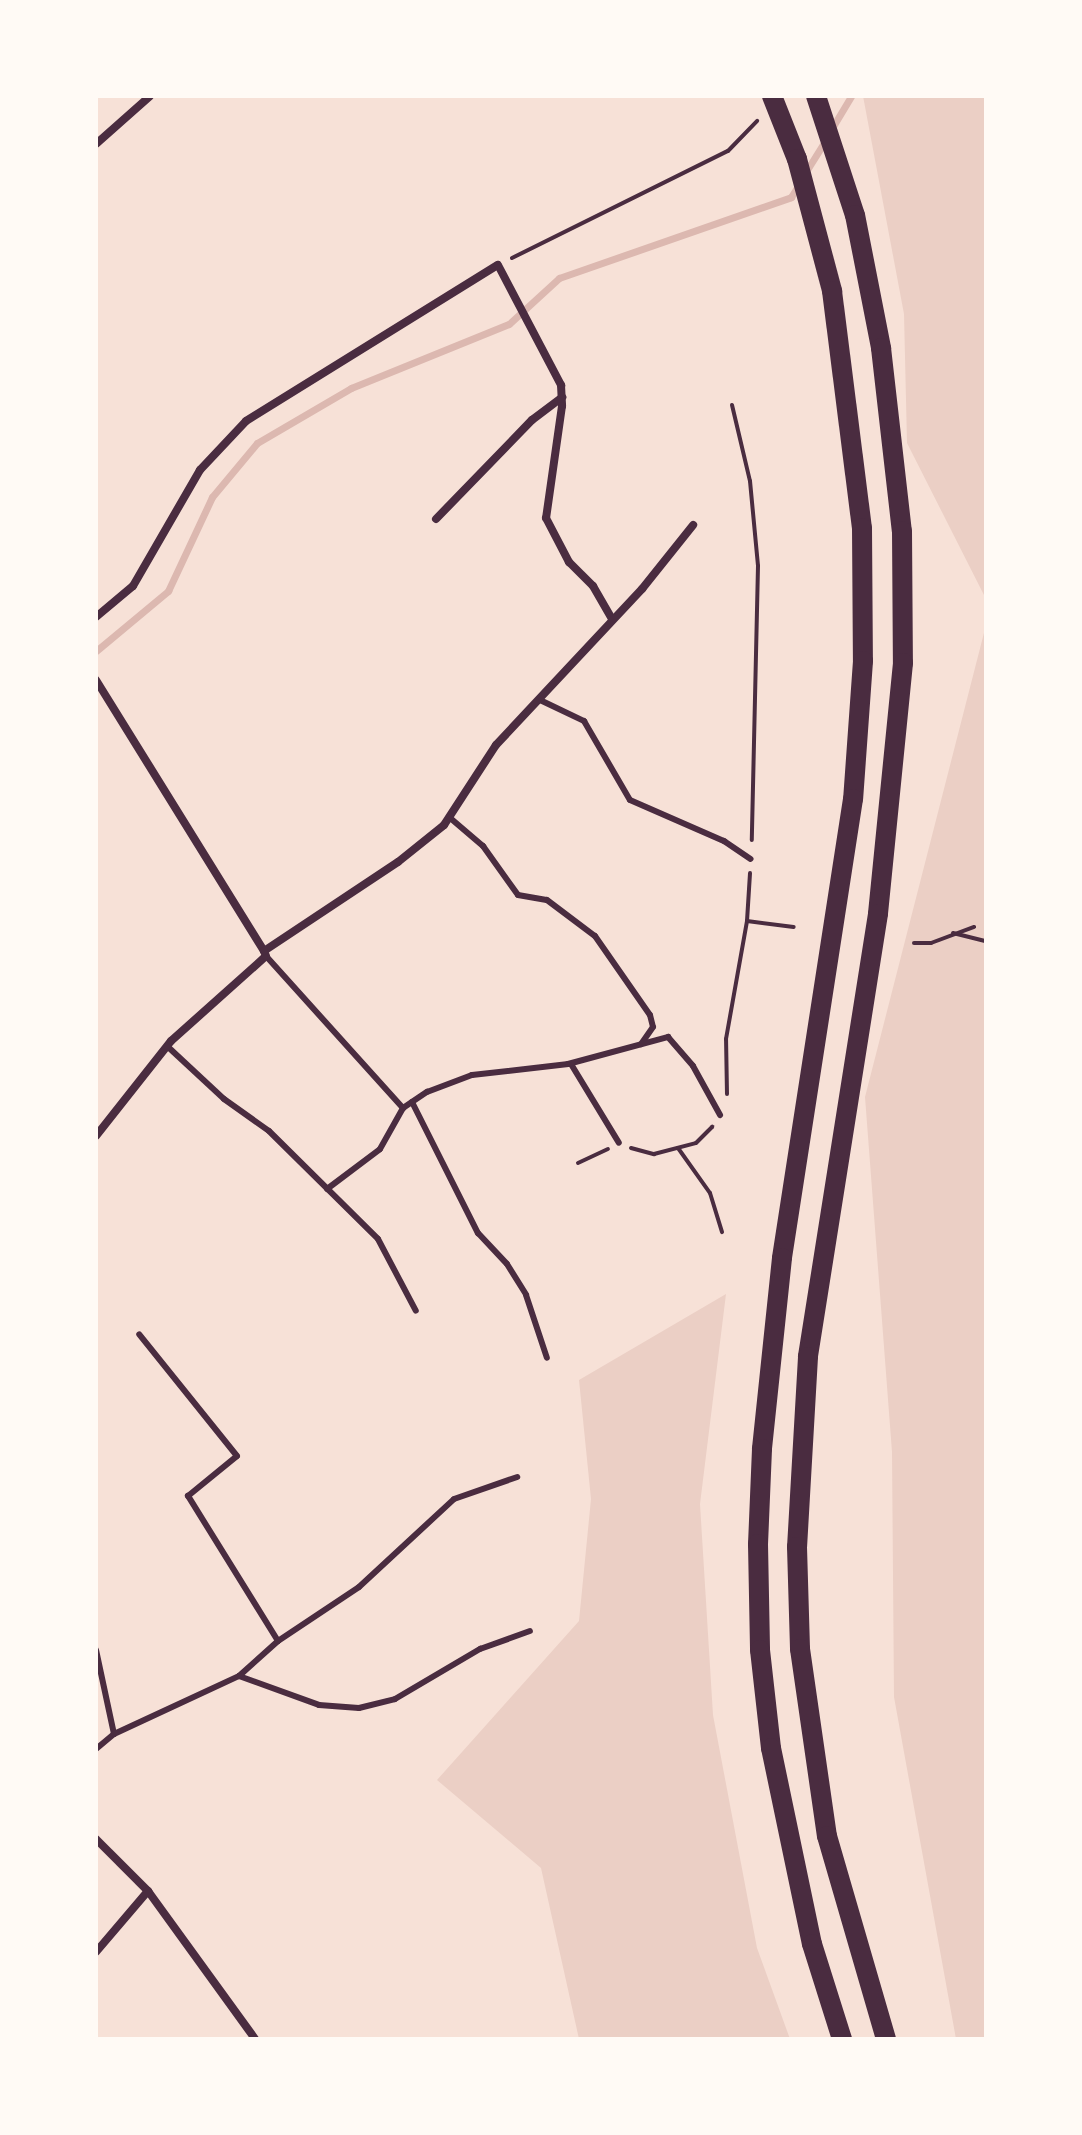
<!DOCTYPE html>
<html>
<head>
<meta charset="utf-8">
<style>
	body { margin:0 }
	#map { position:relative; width:1082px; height:2135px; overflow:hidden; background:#f7e1d7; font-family:Barlow,sans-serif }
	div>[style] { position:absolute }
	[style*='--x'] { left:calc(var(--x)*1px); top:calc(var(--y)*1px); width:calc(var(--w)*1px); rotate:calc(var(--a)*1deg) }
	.green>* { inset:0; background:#ebcfc5 }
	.stream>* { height:7px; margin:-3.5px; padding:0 3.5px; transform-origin:3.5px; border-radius:3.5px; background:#dcb8b0 }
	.path>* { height:4px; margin:-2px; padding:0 2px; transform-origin:2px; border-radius:2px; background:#4a2c40 }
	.service>* { height:6px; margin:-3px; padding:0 3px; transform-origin:3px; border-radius:3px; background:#4a2c40 }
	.minor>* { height:8px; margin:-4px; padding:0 4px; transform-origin:4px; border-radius:4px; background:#4a2c40 }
	.motorway>* { height:20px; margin:-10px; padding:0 10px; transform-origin:10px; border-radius:10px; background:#4a2c40 }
	span { translate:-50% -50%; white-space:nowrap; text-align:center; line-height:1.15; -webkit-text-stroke:7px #fffaf5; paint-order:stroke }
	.frame { position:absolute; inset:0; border:98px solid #fffaf5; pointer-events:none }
</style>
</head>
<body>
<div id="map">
	<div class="green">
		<i style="clip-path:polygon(863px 96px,986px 96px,986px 599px,907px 443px,904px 314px)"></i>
		<i style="clip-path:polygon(986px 625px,986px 2039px,956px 2039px,894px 1697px,892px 1452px,865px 1097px)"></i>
		<i style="clip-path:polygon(726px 1294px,700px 1504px,713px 1715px,757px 1948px,790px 2039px,579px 2039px,541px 1868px,437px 1780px,579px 1621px,591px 1499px,579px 1380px)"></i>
	</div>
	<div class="stream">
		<i style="--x:832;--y:128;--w:37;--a:-59"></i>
		<i style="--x:805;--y:173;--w:40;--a:-58"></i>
		<i style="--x:96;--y:651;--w:94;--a:-39.8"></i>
		<i style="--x:168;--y:591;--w:104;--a:-64.9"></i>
		<i style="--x:212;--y:497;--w:70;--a:-50.2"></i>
		<i style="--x:257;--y:443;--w:109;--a:-30.3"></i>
		<i style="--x:351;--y:388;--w:170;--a:-22.1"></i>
		<i style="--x:509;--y:324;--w:68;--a:-42.6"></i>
		<i style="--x:559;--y:278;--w:246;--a:-19.2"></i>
		<i style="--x:791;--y:197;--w:15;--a:-58"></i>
	</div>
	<div class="path">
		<i style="--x:512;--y:258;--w:241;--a:-26.4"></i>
		<i style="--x:728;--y:151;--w:42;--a:-46"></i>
		<i style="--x:732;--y:405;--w:78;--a:76.7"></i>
		<i style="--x:750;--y:481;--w:85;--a:84.6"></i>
		<i style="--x:758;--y:566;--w:274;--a:91.3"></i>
		<i style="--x:747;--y:921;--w:47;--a:7.3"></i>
		<i style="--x:953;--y:933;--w:34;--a:14"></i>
		<i style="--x:914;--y:943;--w:17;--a:0"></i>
		<i style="--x:931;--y:943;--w:46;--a:-20.4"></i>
		<i style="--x:727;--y:1094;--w:55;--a:-91"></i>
		<i style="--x:726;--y:1039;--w:120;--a:-79.9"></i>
		<i style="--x:747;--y:921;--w:48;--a:-86.4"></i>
		<i style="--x:631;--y:1148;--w:24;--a:15"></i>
		<i style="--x:654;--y:1154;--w:43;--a:-14.7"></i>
		<i style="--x:696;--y:1143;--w:23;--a:-45"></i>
		<i style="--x:678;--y:1148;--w:55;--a:54.6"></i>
		<i style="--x:710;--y:1193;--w:41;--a:72.9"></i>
		<i style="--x:578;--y:1163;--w:33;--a:-25"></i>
	</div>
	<div class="service">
		<i style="--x:540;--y:700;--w:49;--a:25.5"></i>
		<i style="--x:584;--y:721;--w:91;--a:59.8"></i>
		<i style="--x:630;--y:800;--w:103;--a:23.6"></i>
		<i style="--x:724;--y:841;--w:32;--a:34"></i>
		<i style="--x:449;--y:817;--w:45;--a:40.5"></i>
		<i style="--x:483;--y:846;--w:60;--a:54.5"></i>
		<i style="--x:518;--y:895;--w:29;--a:10"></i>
		<i style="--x:547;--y:900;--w:60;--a:36.9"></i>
		<i style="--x:595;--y:936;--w:96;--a:55.2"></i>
		<i style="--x:650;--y:1015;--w:12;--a:76"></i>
		<i style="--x:653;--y:1027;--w:21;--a:125"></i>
		<i style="--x:266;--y:956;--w:205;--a:48"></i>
		<i style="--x:167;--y:1046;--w:78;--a:42.9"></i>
		<i style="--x:224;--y:1099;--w:55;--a:35.4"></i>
		<i style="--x:269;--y:1131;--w:153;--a:44.7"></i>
		<i style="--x:378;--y:1239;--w:81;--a:62.2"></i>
		<i style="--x:571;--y:1064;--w:92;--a:58.7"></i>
		<i style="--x:412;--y:1102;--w:147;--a:63.3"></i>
		<i style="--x:478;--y:1233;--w:42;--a:46.9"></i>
		<i style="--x:507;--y:1264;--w:36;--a:58"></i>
		<i style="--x:526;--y:1295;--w:66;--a:71.6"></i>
		<i style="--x:327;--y:1189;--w:66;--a:-37"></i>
		<i style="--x:380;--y:1149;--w:47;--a:-60.7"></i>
		<i style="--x:403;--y:1108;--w:29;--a:-34"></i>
		<i style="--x:427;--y:1092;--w:48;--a:-20.7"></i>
		<i style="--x:472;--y:1075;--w:97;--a:-6.5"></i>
		<i style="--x:568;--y:1064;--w:104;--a:-15.1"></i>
		<i style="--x:668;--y:1037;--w:38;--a:49"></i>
		<i style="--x:693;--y:1066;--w:56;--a:61.1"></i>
		<i style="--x:278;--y:1641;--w:97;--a:-33.7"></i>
		<i style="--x:359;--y:1587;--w:129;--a:-42.8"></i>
		<i style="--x:454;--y:1499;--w:67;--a:-19.2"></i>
		<i style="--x:96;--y:1650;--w:86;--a:77.9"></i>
		<i style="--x:239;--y:1676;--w:85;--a:19.9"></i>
		<i style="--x:319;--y:1705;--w:40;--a:4.3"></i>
		<i style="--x:359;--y:1708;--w:37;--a:-14"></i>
		<i style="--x:395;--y:1699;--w:99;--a:-30.5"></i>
		<i style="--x:480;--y:1649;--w:53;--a:-19.8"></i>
		<i style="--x:96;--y:1749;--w:23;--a:-40"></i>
		<i style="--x:114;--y:1734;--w:138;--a:-24.9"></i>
		<i style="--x:239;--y:1676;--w:52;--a:-41.9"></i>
		<i style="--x:278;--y:1641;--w:171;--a:-121.8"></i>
		<i style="--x:188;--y:1496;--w:63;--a:-39.2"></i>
		<i style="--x:237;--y:1456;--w:156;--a:-128.8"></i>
	</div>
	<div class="minor">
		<i style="--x:96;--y:144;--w:72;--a:-41.6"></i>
		<i style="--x:436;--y:519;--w:138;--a:-45.9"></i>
		<i style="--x:532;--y:420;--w:38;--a:-37"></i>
		<i style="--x:96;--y:617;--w:48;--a:-40"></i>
		<i style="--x:133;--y:586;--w:134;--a:-60"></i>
		<i style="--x:200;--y:470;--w:67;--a:-46.8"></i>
		<i style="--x:246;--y:421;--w:296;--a:-31.8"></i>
		<i style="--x:498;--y:265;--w:136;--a:62.3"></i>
		<i style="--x:561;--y:385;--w:21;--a:87"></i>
		<i style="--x:562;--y:406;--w:113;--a:98.1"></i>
		<i style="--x:546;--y:518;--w:50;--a:62.4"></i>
		<i style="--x:569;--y:562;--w:34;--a:45"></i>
		<i style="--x:593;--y:586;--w:36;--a:60"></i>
		<i style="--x:96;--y:680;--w:319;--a:58.2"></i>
		<i style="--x:96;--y:1136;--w:121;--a:-51.7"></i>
		<i style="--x:171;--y:1041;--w:127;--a:-41.8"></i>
		<i style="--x:266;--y:956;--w:5;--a:-112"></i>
		<i style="--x:264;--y:951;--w:161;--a:-33.6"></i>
		<i style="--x:398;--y:862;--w:59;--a:-38.8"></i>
		<i style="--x:444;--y:825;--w:95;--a:-57"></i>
		<i style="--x:496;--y:745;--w:214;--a:-46.9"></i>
		<i style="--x:642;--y:589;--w:82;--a:-51.4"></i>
		<i style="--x:96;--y:1839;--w:74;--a:45"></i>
		<i style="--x:148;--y:1891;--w:183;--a:54.1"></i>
		<i style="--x:96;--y:1952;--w:80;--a:-49.6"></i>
	</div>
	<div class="motorway">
		<i style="--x:772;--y:96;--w:68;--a:68.4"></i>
		<i style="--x:797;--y:159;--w:137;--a:75.1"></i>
		<i style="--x:832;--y:291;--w:239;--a:82.8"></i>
		<i style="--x:862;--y:528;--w:133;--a:89.6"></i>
		<i style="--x:863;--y:661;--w:138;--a:94.1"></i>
		<i style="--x:853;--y:799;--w:464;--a:98.8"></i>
		<i style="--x:782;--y:1258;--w:192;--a:96"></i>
		<i style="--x:762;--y:1449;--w:95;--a:92.4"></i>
		<i style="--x:758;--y:1544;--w:106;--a:88.9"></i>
		<i style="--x:760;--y:1650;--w:99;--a:83.6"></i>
		<i style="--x:771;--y:1748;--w:200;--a:78.2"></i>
		<i style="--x:812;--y:1944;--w:100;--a:72.5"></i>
		<i style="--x:816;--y:96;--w:125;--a:71.9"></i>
		<i style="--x:855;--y:215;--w:136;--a:78.9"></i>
		<i style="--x:881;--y:348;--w:184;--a:83.5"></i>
		<i style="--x:902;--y:531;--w:132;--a:89.6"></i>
		<i style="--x:903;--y:663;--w:252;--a:95.7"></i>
		<i style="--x:878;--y:914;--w:448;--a:99"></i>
		<i style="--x:808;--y:1357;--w:190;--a:93.3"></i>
		<i style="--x:797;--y:1547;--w:102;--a:88.3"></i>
		<i style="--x:800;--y:1649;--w:189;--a:81.8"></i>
		<i style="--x:827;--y:1836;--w:211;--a:73.8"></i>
	</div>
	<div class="frame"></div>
</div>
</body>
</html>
